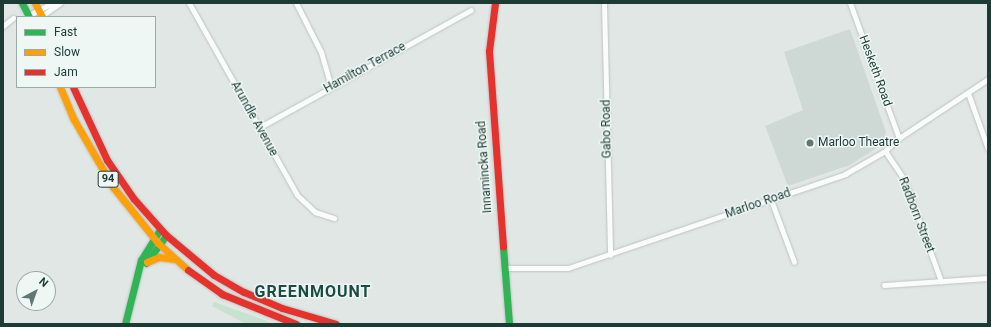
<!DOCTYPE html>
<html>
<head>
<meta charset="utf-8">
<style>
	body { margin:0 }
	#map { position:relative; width:991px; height:327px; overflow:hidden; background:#e0e7e5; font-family:Roboto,sans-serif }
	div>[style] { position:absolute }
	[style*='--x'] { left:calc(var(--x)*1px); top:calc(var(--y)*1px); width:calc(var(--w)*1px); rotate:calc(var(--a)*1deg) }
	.built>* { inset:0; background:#ced9d5 }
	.green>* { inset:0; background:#c8e2d2 }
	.roads { filter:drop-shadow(0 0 1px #bdc4c2) drop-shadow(0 0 1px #bdc4c2) }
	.street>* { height:5px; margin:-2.5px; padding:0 2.5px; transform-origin:2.5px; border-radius:2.5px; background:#fafbfb }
	.fast>* { height:7px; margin:-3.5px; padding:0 3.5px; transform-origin:3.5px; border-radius:3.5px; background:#30b455 }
	.slow>* { height:7px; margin:-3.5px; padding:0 3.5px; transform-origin:3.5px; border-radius:3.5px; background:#ff9f0a }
	.jam>* { height:7px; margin:-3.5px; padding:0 3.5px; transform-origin:3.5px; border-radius:3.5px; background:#e5322d }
	.dots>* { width:11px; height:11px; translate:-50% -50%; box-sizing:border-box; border:2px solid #eef7f3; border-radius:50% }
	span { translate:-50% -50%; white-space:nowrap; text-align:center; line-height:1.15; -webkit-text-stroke:3px #eef7f3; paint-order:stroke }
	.shield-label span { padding:1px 3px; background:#eef7f3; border:1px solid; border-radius:3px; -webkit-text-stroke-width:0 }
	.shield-label { font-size:11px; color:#1e3a35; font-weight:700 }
	.street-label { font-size:12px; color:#1e3a35 }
	.poi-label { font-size:12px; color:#1e3a35 }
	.left { translate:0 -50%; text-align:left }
	.district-label { font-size:16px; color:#1a4c45; font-weight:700; letter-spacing:1px }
	.frame { position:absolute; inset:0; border:4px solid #1e3a35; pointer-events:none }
	.legend { position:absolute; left:16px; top:16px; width:140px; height:72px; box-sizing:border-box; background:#eef7f3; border:1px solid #9baba7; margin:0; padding:5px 7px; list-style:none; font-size:12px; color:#1e3a35 }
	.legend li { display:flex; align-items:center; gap:8px; height:20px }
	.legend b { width:20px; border:1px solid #9baba7 }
	.north { position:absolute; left:16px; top:271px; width:40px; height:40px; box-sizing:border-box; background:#eef7f3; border:1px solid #9baba7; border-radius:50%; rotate:41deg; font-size:11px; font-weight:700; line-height:16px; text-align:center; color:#1e3a35 }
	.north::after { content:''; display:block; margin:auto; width:14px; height:18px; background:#627773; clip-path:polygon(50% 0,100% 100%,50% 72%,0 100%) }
</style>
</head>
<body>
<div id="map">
	<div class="built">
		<i style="clip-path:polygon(850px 29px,886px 132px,883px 144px,850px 165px,788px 186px,765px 126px,803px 110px,784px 52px)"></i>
	</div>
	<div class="green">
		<i style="clip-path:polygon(214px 302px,267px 321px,270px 324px,246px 324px,212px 306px)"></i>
	</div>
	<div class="roads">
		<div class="street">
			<i style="--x:189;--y:3;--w:220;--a:60.6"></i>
			<i style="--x:297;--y:195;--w:25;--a:43"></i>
			<i style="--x:315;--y:212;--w:20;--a:18"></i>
			<i style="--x:296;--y:3;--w:55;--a:63"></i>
			<i style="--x:321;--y:52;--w:36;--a:74"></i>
			<i style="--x:604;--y:3;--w:252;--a:88.6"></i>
			<i style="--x:850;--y:3;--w:144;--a:70.1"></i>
			<i style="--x:29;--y:15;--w:27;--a:-27"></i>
			<i style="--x:40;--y:17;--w:24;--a:-35"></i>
			<i style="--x:3;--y:26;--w:13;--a:-39"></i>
			<i style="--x:968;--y:93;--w:59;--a:70.3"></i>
			<i style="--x:260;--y:127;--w:241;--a:-29"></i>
			<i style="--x:885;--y:151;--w:34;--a:56"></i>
			<i style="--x:904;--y:179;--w:109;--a:70.1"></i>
			<i style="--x:771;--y:200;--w:66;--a:69.6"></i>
			<i style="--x:504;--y:268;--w:64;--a:0"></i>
			<i style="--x:568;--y:268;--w:293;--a:-18.7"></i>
			<i style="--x:845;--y:174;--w:46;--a:-29.9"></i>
			<i style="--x:885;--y:151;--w:19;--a:-43"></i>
			<i style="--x:899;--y:138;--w:107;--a:-33.5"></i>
			<i style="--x:884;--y:285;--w:104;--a:-3.9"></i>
		</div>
		<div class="fast">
			<i style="--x:22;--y:3;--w:16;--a:63"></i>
			<i style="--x:503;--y:247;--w:77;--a:85.5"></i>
			<i style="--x:146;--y:263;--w:34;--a:-54"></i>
			<i style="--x:125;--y:324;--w:66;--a:-76"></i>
			<i style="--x:141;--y:260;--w:36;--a:-58"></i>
		</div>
		<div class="slow">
			<i style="--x:35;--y:3;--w:16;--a:63"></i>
			<i style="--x:60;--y:87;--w:34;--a:67"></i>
			<i style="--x:73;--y:118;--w:80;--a:59.9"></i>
			<i style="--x:113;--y:187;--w:72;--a:51.2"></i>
			<i style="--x:158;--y:243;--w:40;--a:42"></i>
			<i style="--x:147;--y:262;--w:13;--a:-23"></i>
			<i style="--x:159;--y:257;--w:16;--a:7"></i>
		</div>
		<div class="jam">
			<i style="--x:495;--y:3;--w:48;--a:97.1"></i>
			<i style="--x:489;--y:51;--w:196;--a:85.9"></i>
			<i style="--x:73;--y:87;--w:81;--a:65"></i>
			<i style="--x:107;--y:160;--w:47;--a:55.3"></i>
			<i style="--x:134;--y:199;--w:48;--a:48.4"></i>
			<i style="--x:166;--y:235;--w:62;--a:39.8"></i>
			<i style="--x:214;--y:275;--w:34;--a:30"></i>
			<i style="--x:244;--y:292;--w:41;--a:22.8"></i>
			<i style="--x:282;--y:308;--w:56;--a:16.5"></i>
			<i style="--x:188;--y:270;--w:42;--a:35.2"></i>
			<i style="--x:222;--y:294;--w:80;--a:22.1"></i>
		</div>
	</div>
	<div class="dots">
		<i style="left:810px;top:143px;background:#627773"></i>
	</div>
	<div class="shield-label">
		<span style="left:108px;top:179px">94</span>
	</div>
	<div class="street-label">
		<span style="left:365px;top:68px;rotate:-29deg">Hamilton Terrace</span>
		<span style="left:875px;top:71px;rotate:70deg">Hesketh Road</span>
		<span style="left:254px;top:119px;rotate:61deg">Arundle Avenue</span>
		<span style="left:607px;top:129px;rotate:-91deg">Gabo Road</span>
		<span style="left:485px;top:167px;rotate:-94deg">Innamincka Road</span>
		<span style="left:758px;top:204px;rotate:-19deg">Marloo Road</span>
		<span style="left:916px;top:215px;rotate:69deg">Radborn Street</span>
	</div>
	<div class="poi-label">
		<span class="left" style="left:818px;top:143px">Marloo Theatre</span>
	</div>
	<div class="district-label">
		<span style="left:313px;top:292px">GREENMOUNT</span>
	</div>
	<div class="frame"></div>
	<ul class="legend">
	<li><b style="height:5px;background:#30b455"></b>Fast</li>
	<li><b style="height:5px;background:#ff9f0a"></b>Slow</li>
	<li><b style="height:5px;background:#e5322d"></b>Jam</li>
	</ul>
	<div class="north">N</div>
</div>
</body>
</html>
